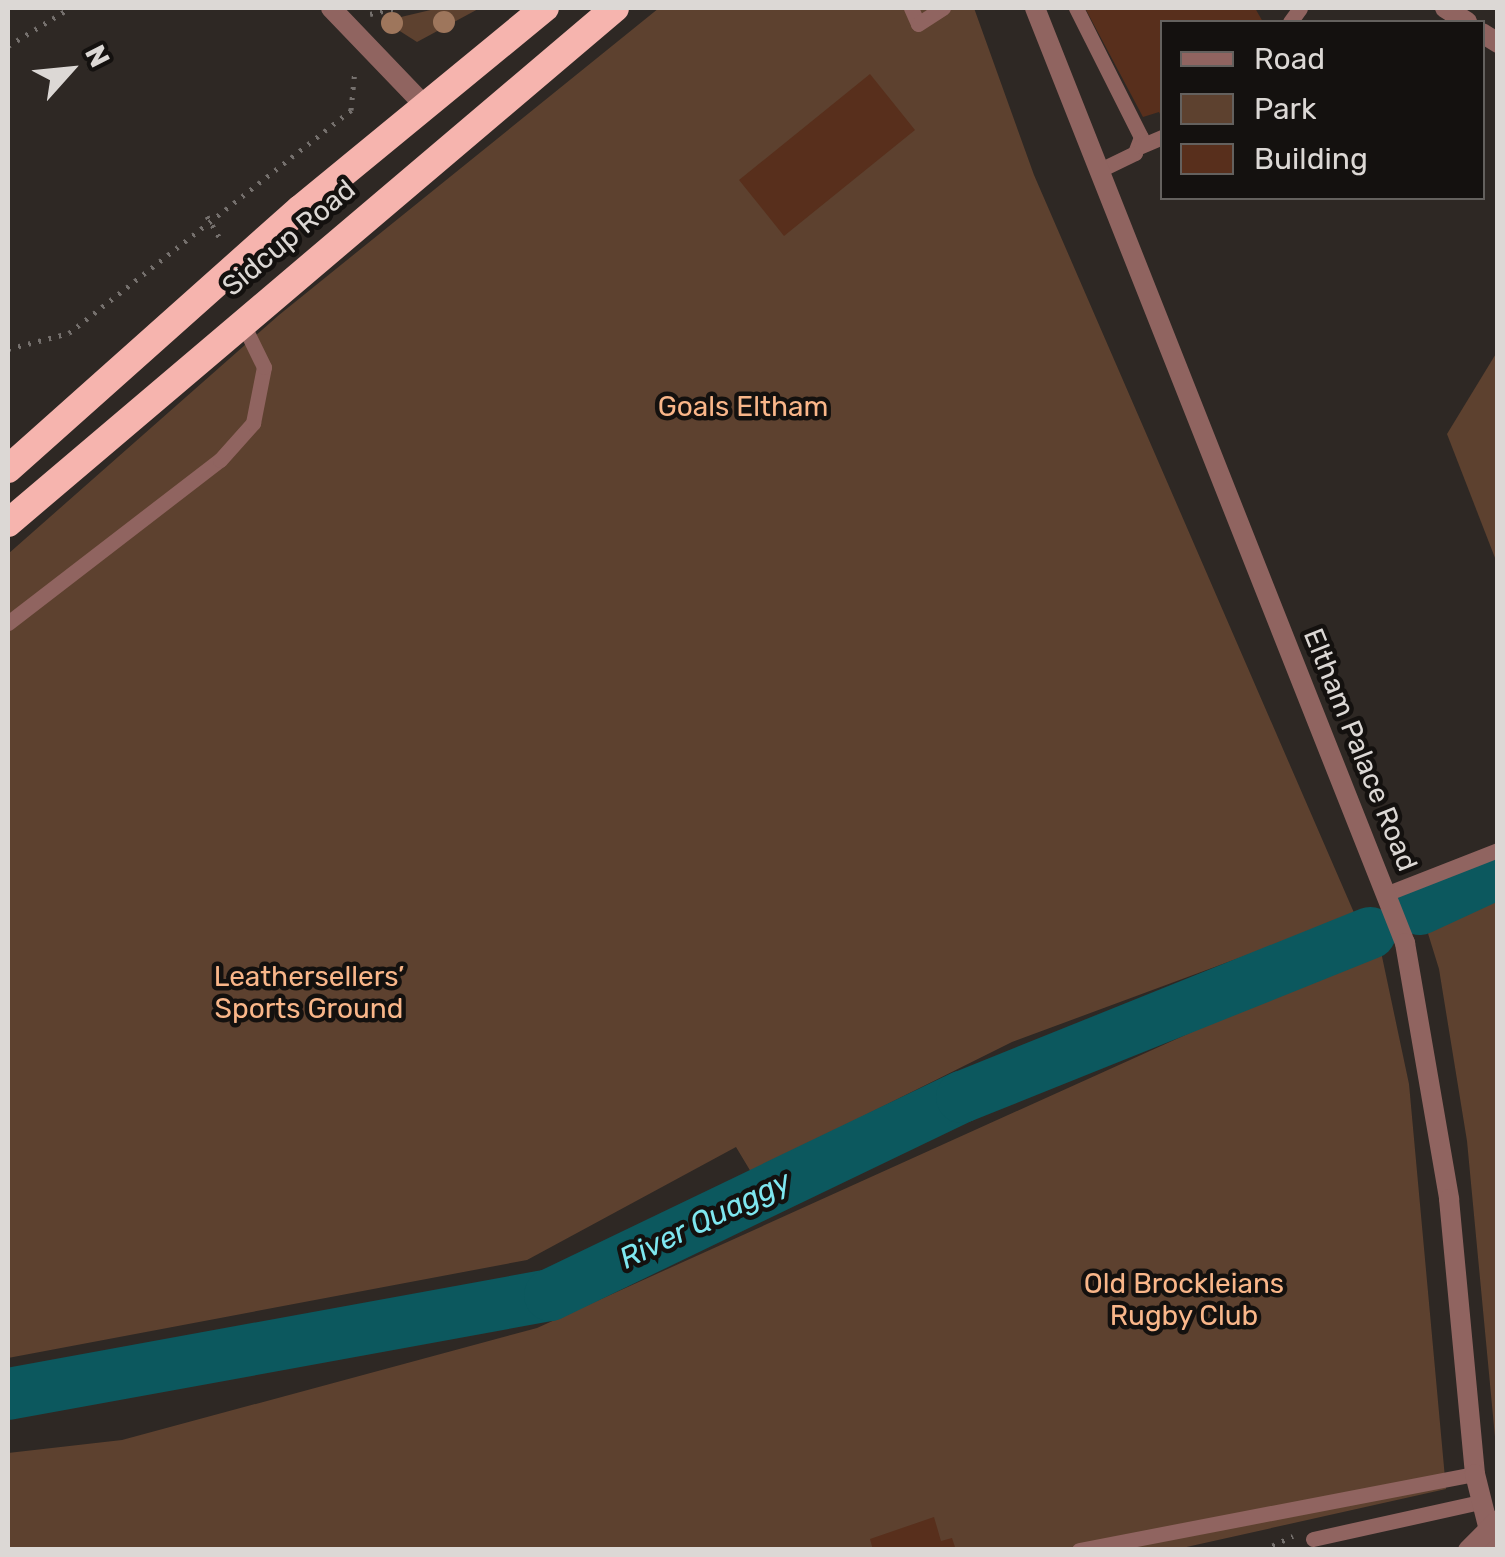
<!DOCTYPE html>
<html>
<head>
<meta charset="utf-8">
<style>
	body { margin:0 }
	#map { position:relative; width:1505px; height:1557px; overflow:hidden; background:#2e2824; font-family:Rubik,sans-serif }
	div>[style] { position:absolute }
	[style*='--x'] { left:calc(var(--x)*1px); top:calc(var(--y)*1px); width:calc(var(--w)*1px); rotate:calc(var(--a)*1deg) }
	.green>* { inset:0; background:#5d412f }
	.river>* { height:52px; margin:-26px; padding:0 26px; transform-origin:26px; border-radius:26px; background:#0c585e }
	.building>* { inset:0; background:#582f1c }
	.path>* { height:5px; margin-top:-2.5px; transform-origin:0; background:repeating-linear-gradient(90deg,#75706d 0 2.5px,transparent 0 10.5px) }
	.service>* { height:15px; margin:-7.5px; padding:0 7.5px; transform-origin:7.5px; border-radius:7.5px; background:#906460 }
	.minor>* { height:20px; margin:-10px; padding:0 10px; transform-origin:10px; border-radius:10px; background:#906460 }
	.tertiary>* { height:20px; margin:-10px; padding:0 10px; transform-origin:10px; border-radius:10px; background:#906460 }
	.trunk>* { height:28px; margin:-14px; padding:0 14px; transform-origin:14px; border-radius:14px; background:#f6b4ae }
	.trees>* { width:22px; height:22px; margin:-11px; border-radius:50%; background:#9e765c }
	span { translate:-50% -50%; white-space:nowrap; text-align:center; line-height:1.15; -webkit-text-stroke:9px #14110f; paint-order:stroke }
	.street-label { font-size:28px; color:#dcd8d5 }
	.park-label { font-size:28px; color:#f9b689 }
	.water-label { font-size:30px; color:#7ee7f0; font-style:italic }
	.frame { position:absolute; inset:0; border:10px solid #dcd8d5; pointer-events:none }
	.legend { position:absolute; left:1160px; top:20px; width:325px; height:180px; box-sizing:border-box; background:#14110f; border:2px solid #64615e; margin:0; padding:12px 18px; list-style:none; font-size:30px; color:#dcd8d5 }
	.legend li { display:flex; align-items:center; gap:20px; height:50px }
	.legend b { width:50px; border:2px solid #64615e }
	.north { position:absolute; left:20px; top:20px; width:100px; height:100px; -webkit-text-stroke:8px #14110f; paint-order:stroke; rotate:63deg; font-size:28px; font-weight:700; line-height:40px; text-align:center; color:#dcd8d5 }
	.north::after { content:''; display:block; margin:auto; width:35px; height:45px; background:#dcd8d5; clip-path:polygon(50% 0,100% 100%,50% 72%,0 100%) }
</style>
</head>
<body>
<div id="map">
	<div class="green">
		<i style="clip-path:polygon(439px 8px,480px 8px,417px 42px,384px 21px)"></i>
		<i style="clip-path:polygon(659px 8px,974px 8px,1034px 175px,1355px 915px,1012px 1042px,751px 1172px,736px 1147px,527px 1260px,8px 1358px,8px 554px,279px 315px)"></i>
		<i style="clip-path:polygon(1497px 352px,1497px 563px,1447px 434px)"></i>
		<i style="clip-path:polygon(1497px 881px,1497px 1458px,1467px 1141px,1439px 969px,1422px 914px)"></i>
		<i style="clip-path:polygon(1380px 947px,1409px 1084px,1446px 1489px,1173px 1550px,8px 1550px,8px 1453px,122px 1440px,537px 1328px)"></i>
	</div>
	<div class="river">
		<i style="--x:1420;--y:909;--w:86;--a:-24.8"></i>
		<i style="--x:8;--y:1394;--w:551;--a:-10.35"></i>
		<i style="--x:550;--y:1295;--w:457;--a:-25.7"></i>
		<i style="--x:962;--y:1097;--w:440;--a:-21.9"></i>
	</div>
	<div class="building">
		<i style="clip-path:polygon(1085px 8px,1255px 8px,1263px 22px,1162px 22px,1162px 118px,1159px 112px,1143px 117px)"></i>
		<i style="clip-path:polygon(870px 74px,915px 130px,784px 236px,739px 180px)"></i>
		<i style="clip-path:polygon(934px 1517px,941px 1541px,952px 1538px,956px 1550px,873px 1550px,870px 1539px)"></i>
	</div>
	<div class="path">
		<i style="--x:370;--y:14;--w:27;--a:-13"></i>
		<i style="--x:8;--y:46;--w:73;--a:-31.5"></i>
		<i style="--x:207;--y:216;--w:24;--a:60"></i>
		<i style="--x:8;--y:349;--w:63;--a:-14.7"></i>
		<i style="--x:69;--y:333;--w:360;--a:-38.3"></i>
		<i style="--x:351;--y:110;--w:41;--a:-84.4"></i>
		<i style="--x:1263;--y:1550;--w:33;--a:-25"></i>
	</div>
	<div class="service">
		<i style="--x:911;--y:8;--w:17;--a:66"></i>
		<i style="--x:918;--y:24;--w:30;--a:-33"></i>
		<i style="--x:1076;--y:8;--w:144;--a:63.3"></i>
		<i style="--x:1141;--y:137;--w:17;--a:111"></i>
		<i style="--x:1135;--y:153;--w:39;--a:154"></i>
		<i style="--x:1290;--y:22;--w:17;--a:-54"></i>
		<i style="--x:1141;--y:146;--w:23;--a:-23"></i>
		<i style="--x:8;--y:623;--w:267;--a:-37.6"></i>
		<i style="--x:220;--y:460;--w:50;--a:-48.3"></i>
		<i style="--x:253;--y:423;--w:57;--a:-78.9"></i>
		<i style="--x:264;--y:367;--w:52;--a:-116.1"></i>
		<i style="--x:1388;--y:893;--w:118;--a:-21.4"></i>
		<i style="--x:1313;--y:1539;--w:171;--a:-12.5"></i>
		<i style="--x:1079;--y:1550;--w:403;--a:-10.9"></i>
	</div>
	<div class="minor">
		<i style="--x:331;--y:8;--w:136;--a:46.2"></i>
		<i style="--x:1035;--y:8;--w:1006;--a:68.41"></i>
		<i style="--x:1405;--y:943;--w:260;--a:80.2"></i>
		<i style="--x:1449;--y:1199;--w:276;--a:84.6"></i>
		<i style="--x:1475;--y:1474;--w:78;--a:76"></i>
		<i style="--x:1445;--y:8;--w:26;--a:32"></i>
		<i style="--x:1482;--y:33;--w:19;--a:32"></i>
	</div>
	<div class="tertiary">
		<i style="--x:1468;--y:1550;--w:42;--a:-45"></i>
	</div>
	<div class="trunk">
		<i style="--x:8;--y:469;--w:391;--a:-41.7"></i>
		<i style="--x:300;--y:209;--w:317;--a:-39.4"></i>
		<i style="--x:8;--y:523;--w:796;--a:-40.31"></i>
	</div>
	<div class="trees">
		<i style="left:444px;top:22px"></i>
		<i style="left:392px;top:23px"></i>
	</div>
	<div class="street-label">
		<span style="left:289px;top:238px;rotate:-40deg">Sidcup Road</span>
		<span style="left:1360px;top:750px;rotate:68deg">Eltham Palace Road</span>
	</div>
	<div class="park-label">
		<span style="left:743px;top:407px">Goals Eltham</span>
		<span style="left:309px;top:993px">Leathersellers’<br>Sports Ground</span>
		<span style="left:1184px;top:1300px">Old Brockleians<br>Rugby Club</span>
	</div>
	<div class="water-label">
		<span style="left:705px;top:1220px;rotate:-26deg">River Quaggy</span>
	</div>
	<div class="frame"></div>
	<ul class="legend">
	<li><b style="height:12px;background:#906460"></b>Road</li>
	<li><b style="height:28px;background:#5d412f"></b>Park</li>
	<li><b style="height:28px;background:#582f1c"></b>Building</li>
	</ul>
	<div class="north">N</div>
</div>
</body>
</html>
